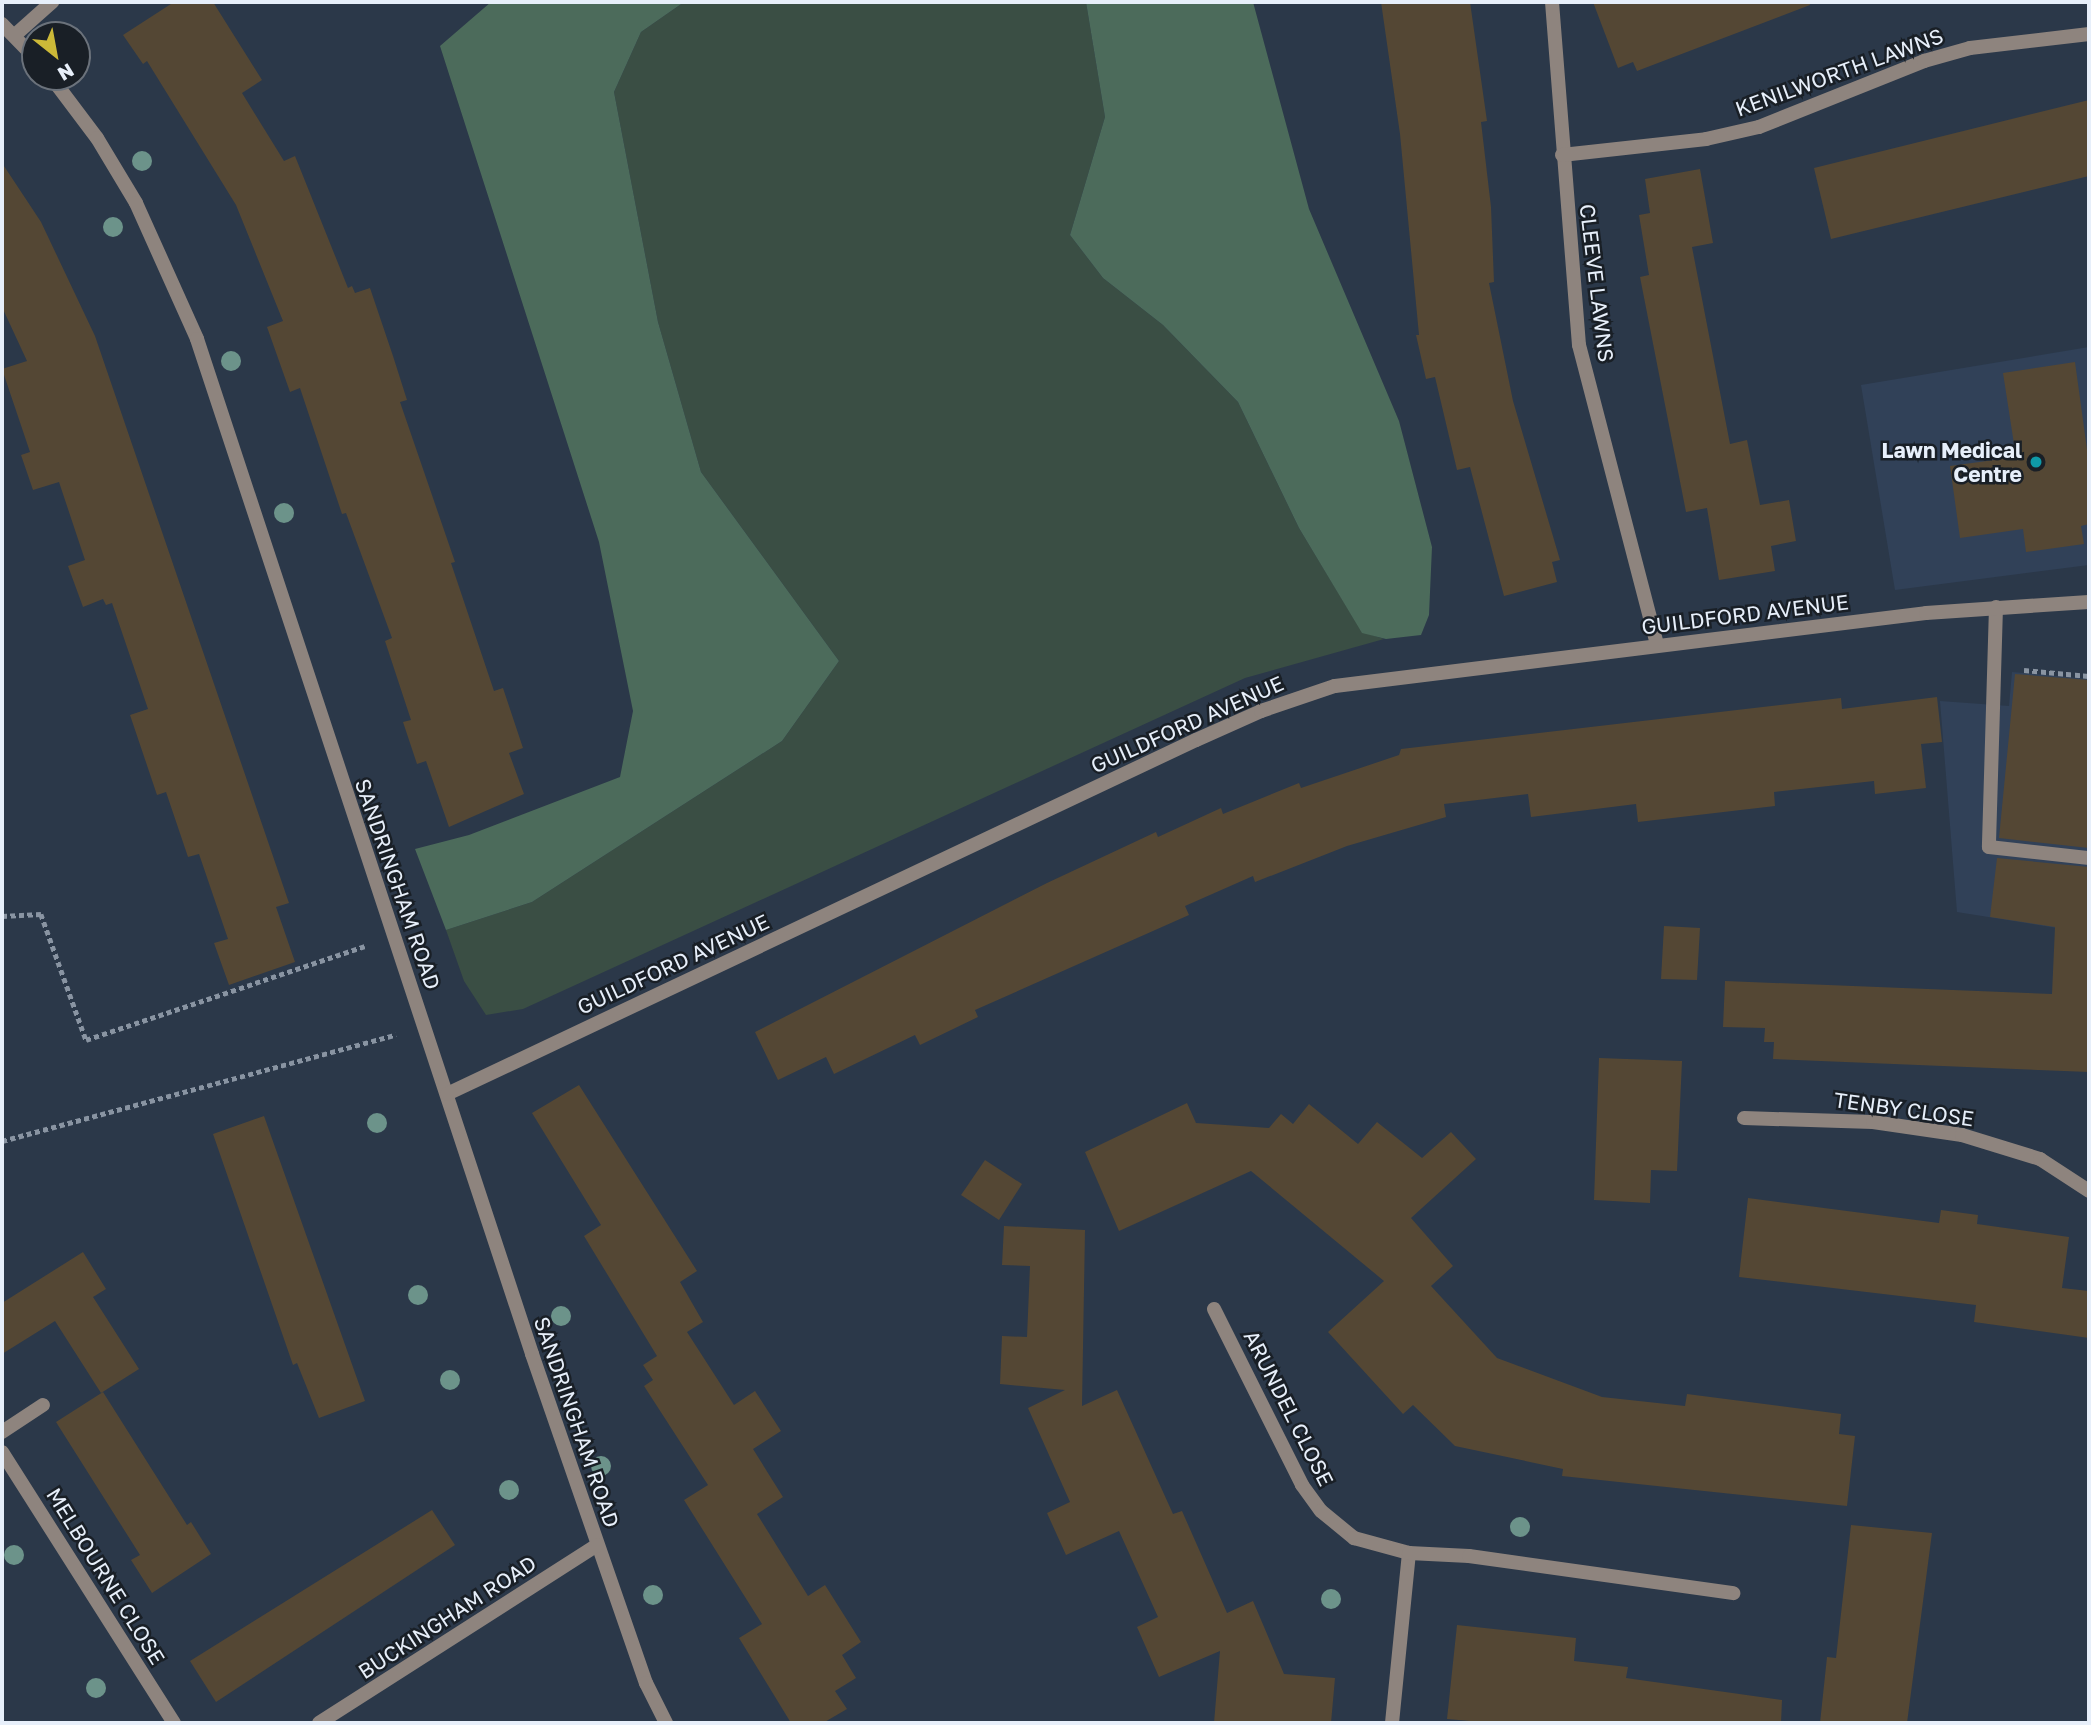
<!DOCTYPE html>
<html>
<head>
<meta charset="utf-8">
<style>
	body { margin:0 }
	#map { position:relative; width:2091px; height:1725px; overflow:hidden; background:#2b3849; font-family:"Golos Text",sans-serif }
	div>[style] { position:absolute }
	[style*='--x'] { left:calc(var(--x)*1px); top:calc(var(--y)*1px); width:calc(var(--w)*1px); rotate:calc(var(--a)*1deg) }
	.built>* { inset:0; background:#314158 }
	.green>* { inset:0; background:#3a4e44 }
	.forest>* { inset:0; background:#4c6b5b }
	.building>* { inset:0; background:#544734 }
	.path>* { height:4.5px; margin-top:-2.25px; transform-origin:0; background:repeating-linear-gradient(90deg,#8994a2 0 5px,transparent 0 8.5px) }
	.service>* { height:14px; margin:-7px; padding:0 7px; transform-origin:7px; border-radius:7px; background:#8e847e }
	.minor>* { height:14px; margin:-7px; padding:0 7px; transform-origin:7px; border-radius:7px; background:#8e847e }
	.trees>* { width:20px; height:20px; margin:-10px; border-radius:50%; background:#6c938a }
	.dots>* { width:19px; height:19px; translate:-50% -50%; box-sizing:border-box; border:4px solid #191f26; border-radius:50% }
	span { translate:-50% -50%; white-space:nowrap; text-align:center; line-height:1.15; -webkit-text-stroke:5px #191f26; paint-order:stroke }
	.street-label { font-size:21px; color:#e7effa }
	.poi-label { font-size:21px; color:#e7effa; font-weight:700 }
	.right { translate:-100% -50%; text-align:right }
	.frame { position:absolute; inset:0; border:4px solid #e7effa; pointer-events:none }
	.north { position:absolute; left:21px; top:21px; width:70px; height:70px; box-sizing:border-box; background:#191f26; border:2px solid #6b727b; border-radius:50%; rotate:149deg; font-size:19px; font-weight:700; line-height:28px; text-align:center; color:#e7effa }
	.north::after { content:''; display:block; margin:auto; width:24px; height:32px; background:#ccb938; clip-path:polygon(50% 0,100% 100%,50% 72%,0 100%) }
</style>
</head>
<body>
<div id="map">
	<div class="built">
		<i style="clip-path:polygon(2089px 347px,2089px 565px,1895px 590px,1861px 385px)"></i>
		<i style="clip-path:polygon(2012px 672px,2089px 679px,2089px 933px,1957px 912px,1940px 701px,2009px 706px)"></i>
	</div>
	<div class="green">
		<i style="clip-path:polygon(684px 2px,1086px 2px,1105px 117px,1070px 235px,1103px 278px,1163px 325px,1238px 402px,1299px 528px,1362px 632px,1384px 639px,1245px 678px,523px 1009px,486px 1015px,464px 981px,446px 930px,532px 902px,782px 741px,839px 661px,701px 472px,658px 322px,614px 92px,641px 32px)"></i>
	</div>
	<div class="forest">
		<i style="clip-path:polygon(491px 2px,684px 2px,641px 32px,614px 92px,658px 322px,701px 472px,839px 661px,782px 741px,532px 902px,446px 930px,415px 849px,469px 835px,620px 777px,633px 711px,599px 542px,440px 46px)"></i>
		<i style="clip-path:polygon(1086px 2px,1253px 2px,1309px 209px,1399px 421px,1432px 547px,1429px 615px,1421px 635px,1386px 639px,1362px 633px,1299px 528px,1238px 402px,1163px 325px,1103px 278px,1070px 235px,1105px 117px)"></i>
	</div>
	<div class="building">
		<i style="clip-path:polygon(174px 2px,213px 2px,262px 80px,242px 93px,284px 161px,295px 156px,348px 288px,352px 286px,355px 293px,370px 288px,393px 356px,407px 400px,400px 402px,455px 562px,451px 563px,494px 691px,503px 688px,523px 748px,509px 753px,524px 794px,449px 827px,426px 761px,417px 764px,403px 722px,411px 720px,385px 641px,392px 638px,346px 513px,342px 514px,300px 388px,290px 392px,267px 327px,283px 321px,236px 205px,147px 61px,143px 64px,123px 35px)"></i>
		<i style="clip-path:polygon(1381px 2px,1470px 2px,1487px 121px,1481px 122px,1491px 207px,1494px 282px,1489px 283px,1513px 401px,1560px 560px,1552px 562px,1557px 582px,1504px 596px,1470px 467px,1457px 470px,1435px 377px,1426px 379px,1416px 335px,1419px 335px,1400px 134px)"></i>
		<i style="clip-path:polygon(1593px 2px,1809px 2px,1810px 5px,1637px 71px,1633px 62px,1618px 68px)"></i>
		<i style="clip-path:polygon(2089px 100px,2089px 176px,1831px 239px,1814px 168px)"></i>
		<i style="clip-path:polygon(2px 163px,41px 222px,95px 336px,289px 903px,276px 907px,295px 962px,229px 985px,214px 943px,228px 939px,199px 854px,188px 857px,166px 792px,157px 795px,130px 715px,148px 709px,112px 603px,106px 605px,103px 599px,83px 607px,68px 566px,85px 560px,59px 482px,33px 490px,21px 455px,30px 452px,2px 369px,27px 361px,2px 307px)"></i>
		<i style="clip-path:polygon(1700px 169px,1713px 243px,1692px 247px,1730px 444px,1747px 440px,1760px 505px,1789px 500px,1796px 541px,1771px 546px,1775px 571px,1719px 580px,1707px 508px,1686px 512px,1640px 277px,1649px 275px,1639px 215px,1650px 213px,1645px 179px)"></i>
		<i style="clip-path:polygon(2075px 362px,2089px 464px,2089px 524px,2081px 526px,2084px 544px,2026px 552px,2023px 529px,1960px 538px,1950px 466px,2016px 457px,2003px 373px)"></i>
		<i style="clip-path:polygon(2015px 674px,2089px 680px,2089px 848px,1999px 838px)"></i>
		<i style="clip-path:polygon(1937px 697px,1942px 742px,1921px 744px,1926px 788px,1875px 794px,1874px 781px,1774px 792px,1775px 806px,1638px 822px,1636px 804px,1531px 817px,1528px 794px,1444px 804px,1446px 817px,1347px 846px,1255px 882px,1253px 876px,1185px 906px,1189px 915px,975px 1010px,978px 1017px,920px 1045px,915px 1035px,834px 1074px,826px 1057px,778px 1080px,755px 1032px,1047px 883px,1156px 832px,1158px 837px,1221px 808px,1223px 814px,1299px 783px,1301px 788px,1399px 755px,1401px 749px,1841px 698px,1842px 709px)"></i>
		<i style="clip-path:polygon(1997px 858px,2089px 867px,2089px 1072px,1773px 1059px,1774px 1042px,1764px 1042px,1765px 1028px,1723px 1027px,1725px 981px,2052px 994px,2055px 927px,1990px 917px)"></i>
		<i style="clip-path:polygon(1664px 926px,1700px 928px,1697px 980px,1661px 979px)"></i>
		<i style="clip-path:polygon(1599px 1058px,1682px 1061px,1677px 1171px,1651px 1170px,1650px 1203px,1594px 1200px)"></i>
		<i style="clip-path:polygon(579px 1085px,697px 1271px,680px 1282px,703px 1322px,687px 1332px,734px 1405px,755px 1391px,781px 1431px,753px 1449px,783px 1497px,757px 1514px,808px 1596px,825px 1585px,861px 1642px,842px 1655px,856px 1678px,835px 1691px,847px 1709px,823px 1723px,791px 1723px,739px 1638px,762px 1624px,684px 1500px,708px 1485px,644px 1386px,653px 1380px,643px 1365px,657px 1356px,584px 1236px,601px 1225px,532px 1113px)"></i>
		<i style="clip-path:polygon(1187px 1103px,1196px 1123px,1269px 1128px,1281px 1114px,1293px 1124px,1309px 1104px,1358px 1144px,1377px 1122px,1422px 1158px,1451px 1132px,1476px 1159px,1411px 1218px,1453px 1266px,1431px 1286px,1497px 1358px,1602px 1397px,1685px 1406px,1687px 1394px,1841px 1414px,1839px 1434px,1855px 1436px,1847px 1506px,1562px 1476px,1563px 1469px,1455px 1446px,1413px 1405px,1403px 1414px,1328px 1332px,1384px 1281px,1251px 1171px,1119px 1231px,1085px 1152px)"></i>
		<i style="clip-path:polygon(264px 1116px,365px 1401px,319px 1418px,297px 1363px,293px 1365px,213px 1134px)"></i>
		<i style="clip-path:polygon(985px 1160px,1022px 1184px,999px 1220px,961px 1195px)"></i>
		<i style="clip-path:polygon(1748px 1198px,1939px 1223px,1941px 1210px,1978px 1215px,1977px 1224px,2069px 1237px,2062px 1288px,2089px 1291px,2089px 1338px,1974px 1322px,1976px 1305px,1739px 1277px)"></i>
		<i style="clip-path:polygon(1004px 1226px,1085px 1230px,1082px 1406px,1117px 1390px,1173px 1514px,1182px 1511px,1227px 1613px,1253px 1601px,1284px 1674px,1335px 1678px,1331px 1723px,1214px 1723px,1220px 1651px,1159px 1677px,1137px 1627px,1158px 1617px,1119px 1531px,1066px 1555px,1047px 1513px,1070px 1502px,1028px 1408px,1065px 1390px,1000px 1384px,1002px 1336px,1027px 1337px,1030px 1266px,1002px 1265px)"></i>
		<i style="clip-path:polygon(83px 1252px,106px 1289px,93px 1297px,139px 1369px,101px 1393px,55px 1321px,2px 1354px,2px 1303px)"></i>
		<i style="clip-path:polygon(103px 1392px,187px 1525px,191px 1522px,211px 1554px,152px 1593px,131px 1560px,140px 1555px,56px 1422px)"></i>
		<i style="clip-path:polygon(432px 1510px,455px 1545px,216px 1702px,190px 1661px)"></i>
		<i style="clip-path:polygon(1851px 1525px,1932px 1533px,1907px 1723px,1820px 1723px,1827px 1657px,1836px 1658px)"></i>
		<i style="clip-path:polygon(1457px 1625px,1576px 1638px,1574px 1661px,1628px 1667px,1626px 1678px,1782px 1700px,1781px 1723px,1493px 1723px,1447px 1719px)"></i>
	</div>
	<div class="path">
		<i style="--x:2024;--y:670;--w:65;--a:5.3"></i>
		<i style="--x:2;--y:916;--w:39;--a:-3"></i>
		<i style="--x:41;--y:914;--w:134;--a:70.3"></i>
		<i style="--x:86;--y:1040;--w:294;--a:-18.6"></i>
		<i style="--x:2;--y:1141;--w:408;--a:-15.1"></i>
	</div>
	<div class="service">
		<i style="--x:1996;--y:607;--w:240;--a:91.7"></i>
		<i style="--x:1989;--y:847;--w:101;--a:6.3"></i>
	</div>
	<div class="minor">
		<i style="--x:1552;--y:2;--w:344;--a:85.5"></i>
		<i style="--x:1579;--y:345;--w:310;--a:75.4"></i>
		<i style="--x:2;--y:24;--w:47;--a:45.9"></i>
		<i style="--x:15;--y:35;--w:50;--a:-41.7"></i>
		<i style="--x:51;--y:77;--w:76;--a:53"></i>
		<i style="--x:97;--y:138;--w:76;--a:59"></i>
		<i style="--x:136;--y:203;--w:149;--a:65.8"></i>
		<i style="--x:197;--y:339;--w:1069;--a:71.73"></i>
		<i style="--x:532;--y:1354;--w:348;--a:70.9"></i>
		<i style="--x:646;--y:1683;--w:45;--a:63.4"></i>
		<i style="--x:1562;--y:155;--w:145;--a:-6.3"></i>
		<i style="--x:1706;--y:139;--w:54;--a:-12.8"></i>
		<i style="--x:1759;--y:127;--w:178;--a:-21.8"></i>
		<i style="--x:1924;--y:61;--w:48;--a:-15.8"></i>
		<i style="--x:1970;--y:48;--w:120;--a:-6.7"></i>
		<i style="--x:447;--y:1094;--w:828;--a:-25.3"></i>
		<i style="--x:1196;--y:740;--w:71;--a:-24"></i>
		<i style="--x:1261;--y:711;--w:78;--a:-18.7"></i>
		<i style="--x:1335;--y:686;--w:595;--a:-7.04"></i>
		<i style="--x:1926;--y:613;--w:163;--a:-3.9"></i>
		<i style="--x:1744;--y:1118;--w:129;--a:1.8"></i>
		<i style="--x:1873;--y:1122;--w:90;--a:8.3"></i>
		<i style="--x:1962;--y:1135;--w:82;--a:17.1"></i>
		<i style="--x:2040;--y:1159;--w:59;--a:33.1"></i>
		<i style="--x:1214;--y:1309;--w:197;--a:63.4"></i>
		<i style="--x:1302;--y:1485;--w:32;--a:54"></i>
		<i style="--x:1321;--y:1511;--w:43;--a:39.3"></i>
		<i style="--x:1354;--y:1538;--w:57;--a:15.3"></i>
		<i style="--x:2;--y:1432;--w:49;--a:-33.4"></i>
		<i style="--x:2;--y:1452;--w:321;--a:57.6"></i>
		<i style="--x:319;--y:1723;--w:330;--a:-32.6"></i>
		<i style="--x:1392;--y:1723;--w:171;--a:-84.3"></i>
		<i style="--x:1409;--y:1553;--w:60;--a:2.9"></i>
		<i style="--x:1469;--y:1556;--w:267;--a:8"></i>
	</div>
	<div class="trees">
		<i style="left:142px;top:161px"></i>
		<i style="left:113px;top:227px"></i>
		<i style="left:231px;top:361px"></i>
		<i style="left:284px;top:513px"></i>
		<i style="left:377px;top:1123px"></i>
		<i style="left:418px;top:1295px"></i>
		<i style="left:561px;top:1316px"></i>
		<i style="left:450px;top:1380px"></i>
		<i style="left:601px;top:1466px"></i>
		<i style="left:509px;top:1490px"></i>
		<i style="left:1520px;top:1527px"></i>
		<i style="left:14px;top:1555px"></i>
		<i style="left:653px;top:1595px"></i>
		<i style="left:1331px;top:1599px"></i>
		<i style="left:96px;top:1688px"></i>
	</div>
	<div class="dots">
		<i style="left:2036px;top:462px;background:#0f9aa8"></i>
	</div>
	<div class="street-label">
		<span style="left:1839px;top:72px;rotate:-20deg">KENILWORTH LAWNS</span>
		<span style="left:1597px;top:283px;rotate:83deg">CLEEVE LAWNS</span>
		<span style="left:1745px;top:614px;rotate:-7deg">GUILDFORD AVENUE</span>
		<span style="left:1187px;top:724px;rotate:-24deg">GUILDFORD AVENUE</span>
		<span style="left:398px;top:884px;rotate:71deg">SANDRINGHAM ROAD</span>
		<span style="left:673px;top:964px;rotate:-25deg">GUILDFORD AVENUE</span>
		<span style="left:1904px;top:1109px;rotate:8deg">TENBY CLOSE</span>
		<span style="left:1289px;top:1408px;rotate:63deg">ARUNDEL CLOSE</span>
		<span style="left:577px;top:1422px;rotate:71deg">SANDRINGHAM ROAD</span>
		<span style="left:106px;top:1576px;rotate:58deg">MELBOURNE CLOSE</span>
		<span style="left:447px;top:1617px;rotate:-33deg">BUCKINGHAM ROAD</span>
	</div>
	<div class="poi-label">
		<span class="right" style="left:2022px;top:462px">Lawn Medical<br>Centre</span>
	</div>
	<div class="frame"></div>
	<div class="north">N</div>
</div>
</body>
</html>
